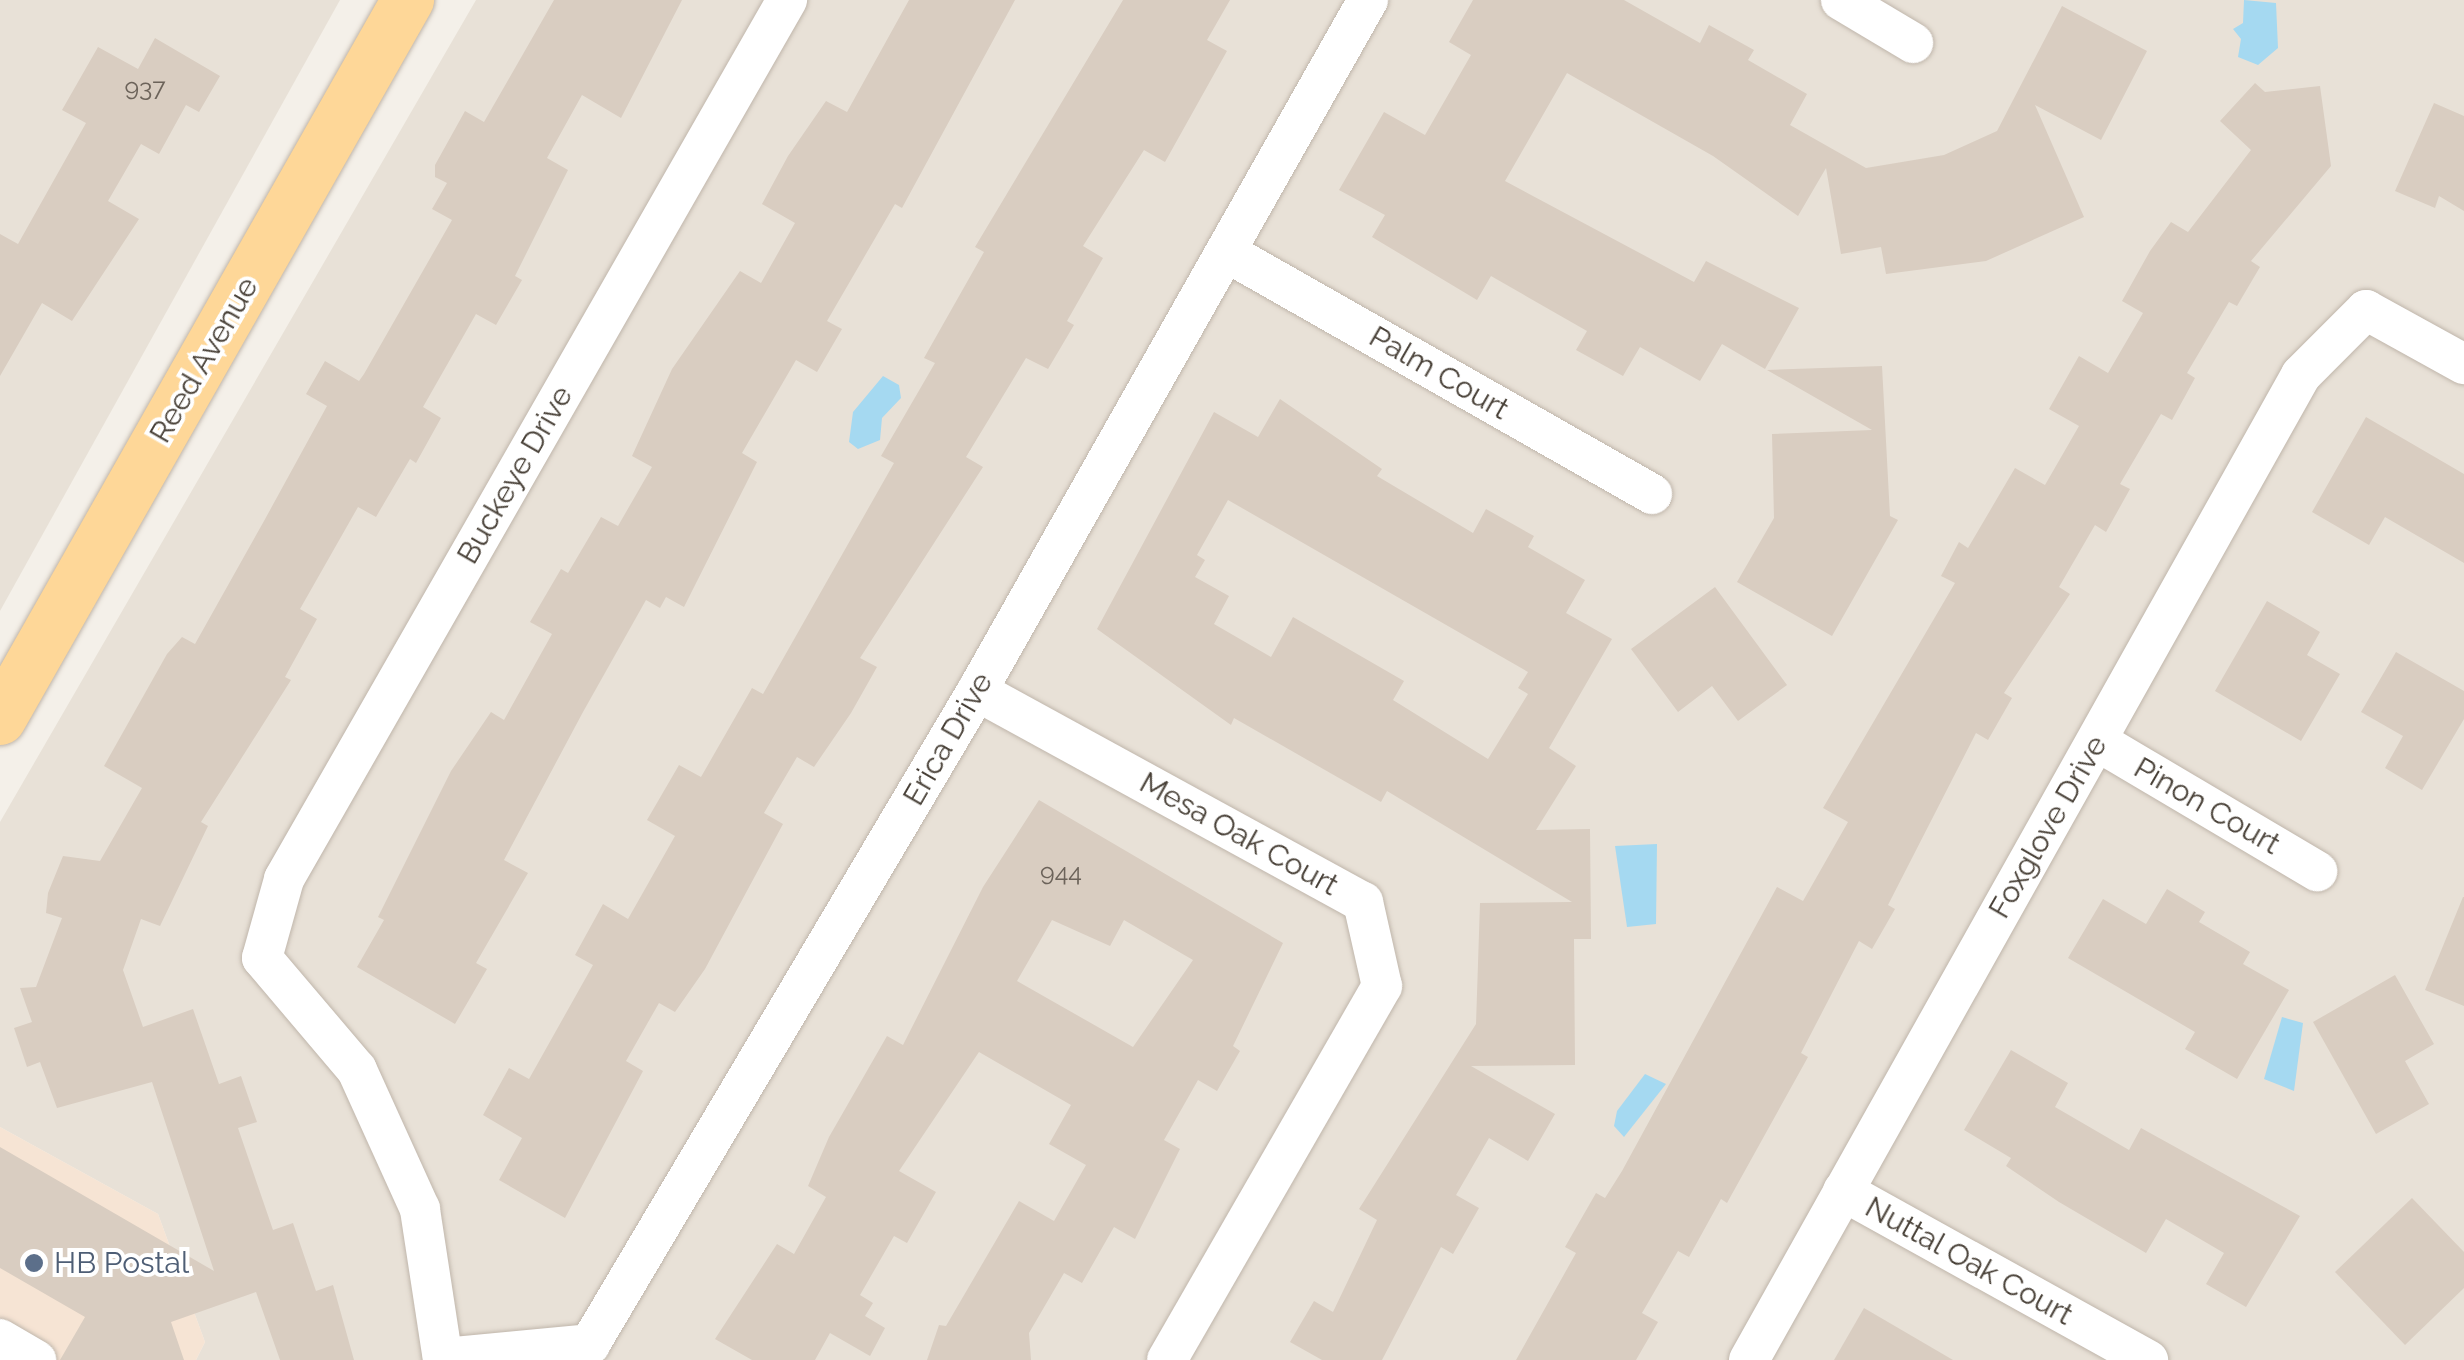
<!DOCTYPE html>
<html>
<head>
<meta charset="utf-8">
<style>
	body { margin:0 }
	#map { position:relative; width:2464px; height:1360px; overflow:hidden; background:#f4f0e9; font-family:Raleway,sans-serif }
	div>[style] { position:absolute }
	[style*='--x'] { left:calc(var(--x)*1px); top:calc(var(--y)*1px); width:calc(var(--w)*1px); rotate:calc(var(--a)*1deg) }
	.residential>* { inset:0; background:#e8e1d7 }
	.commercial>* { inset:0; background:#f6e4d4 }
	.water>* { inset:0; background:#a5d9f1 }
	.building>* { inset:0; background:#d9cdc1 }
	.roads { filter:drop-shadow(0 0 2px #c0b6ab) drop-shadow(0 0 2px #c0b6ab) }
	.minor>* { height:40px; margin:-20px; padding:0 20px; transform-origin:20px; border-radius:20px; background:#fff }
	.major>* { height:52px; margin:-26px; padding:0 26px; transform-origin:26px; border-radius:26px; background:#fed798 }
	.dots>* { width:28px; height:28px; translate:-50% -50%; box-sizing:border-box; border:5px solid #fff; border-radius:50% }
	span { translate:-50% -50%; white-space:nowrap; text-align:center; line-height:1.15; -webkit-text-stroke:8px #fff; paint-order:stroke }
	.number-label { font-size:25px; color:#6c635a }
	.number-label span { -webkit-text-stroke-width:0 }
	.street-label { font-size:30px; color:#484037 }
	.service-label { font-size:30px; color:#4e5e75 }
	.left { translate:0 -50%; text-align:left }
</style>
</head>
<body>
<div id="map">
	<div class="residential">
		<i style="clip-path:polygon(0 0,340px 0,0 611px)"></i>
		<i style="clip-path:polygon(476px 0,2464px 0,2464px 1360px,196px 1360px,205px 1342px,158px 1214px,0 1127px,0 822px)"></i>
	</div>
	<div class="commercial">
		<i style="clip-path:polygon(0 1127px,158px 1214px,205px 1342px,196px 1360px,0 1360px)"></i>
	</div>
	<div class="water">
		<i style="clip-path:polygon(2244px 0,2276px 3px,2278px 48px,2258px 65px,2238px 57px,2241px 39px,2233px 29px,2243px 23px)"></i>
		<i style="clip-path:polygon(883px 376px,899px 385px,901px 398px,882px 418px,880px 440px,858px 449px,849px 442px,853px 412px)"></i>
		<i style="clip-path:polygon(1657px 844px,1656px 924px,1627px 927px,1615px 846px)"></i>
		<i style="clip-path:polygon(2282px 1017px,2303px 1023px,2294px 1091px,2264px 1079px)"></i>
		<i style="clip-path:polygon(1645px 1074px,1666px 1084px,1624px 1137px,1614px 1126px,1617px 1111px)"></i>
	</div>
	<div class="building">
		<i style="clip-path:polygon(554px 0,682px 0,621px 118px,582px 95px,547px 158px,568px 170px,515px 276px,522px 280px,496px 325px,476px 314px,423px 407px,441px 418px,416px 463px,410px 459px,376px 517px,358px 507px,300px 609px,317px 619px,285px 677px,291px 680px,201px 822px,208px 826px,160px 926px,141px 919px,123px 970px,143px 1027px,193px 1009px,219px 1084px,241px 1076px,257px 1122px,238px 1128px,273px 1230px,293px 1223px,316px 1291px,333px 1285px,354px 1360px,280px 1360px,256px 1292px,171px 1322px,184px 1360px,60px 1360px,85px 1317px,0 1268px,0 1147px,214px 1271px,152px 1082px,57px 1108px,40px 1062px,27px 1067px,14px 1028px,32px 1022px,20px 988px,36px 987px,62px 918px,46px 913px,48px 893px,63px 856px,100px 861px,142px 788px,104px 766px,167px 654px,182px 637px,195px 644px,264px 521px,327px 406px,306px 394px,325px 361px,359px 381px,364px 374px,452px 220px,432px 209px,447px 183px,435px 177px,435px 165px,465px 111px,484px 122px)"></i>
		<i style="clip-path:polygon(909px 0,1015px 0,902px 208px,895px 204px,827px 321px,842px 329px,817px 372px,796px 360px,742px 453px,757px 462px,684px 607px,666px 597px,660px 608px,646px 600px,583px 712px,504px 860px,528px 873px,476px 963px,487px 969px,455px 1024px,357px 967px,384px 920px,378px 917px,451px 771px,491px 712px,504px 720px,552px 634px,530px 622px,561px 569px,568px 573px,601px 517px,618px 526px,652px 467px,632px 456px,672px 369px,740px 271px,761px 283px,795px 223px,762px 204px,788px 156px,826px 101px,847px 112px)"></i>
		<i style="clip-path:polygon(1123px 0,1230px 0,1207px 40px,1227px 51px,1165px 162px,1144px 150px,1083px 246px,1103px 258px,1067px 321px,1074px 325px,1048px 369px,1026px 358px,966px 457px,983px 467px,860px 658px,877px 667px,851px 713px,814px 767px,797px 757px,764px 813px,783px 824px,705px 969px,675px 1012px,659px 1003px,626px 1061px,643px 1071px,565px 1218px,499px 1180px,522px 1138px,483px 1115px,509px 1068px,529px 1079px,593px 965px,575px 955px,603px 904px,628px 919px,675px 836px,647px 820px,679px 765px,701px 777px,752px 688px,763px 694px,894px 463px,881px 456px,935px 363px,924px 358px,984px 252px,975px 247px)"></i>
		<i style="clip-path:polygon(1473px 0,1624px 0,1700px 43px,1709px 25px,1754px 50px,1748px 60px,1807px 94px,1790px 125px,1866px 168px,1944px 155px,1997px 131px,2062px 6px,2147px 51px,2101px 140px,2035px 105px,2084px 217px,1986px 261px,1886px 274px,1881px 247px,1841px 254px,1826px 168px,1798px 216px,1713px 156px,1567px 73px,1505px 181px,1694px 282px,1706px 261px,1799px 308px,1765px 369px,1722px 344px,1700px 381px,1640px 347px,1623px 376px,1576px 350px,1587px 331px,1491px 276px,1477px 300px,1372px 237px,1385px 215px,1339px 190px,1384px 112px,1425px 135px,1471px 55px,1449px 42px)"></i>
		<i style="clip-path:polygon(155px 38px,220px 76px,199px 112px,186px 105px,159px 154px,141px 144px,108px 201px,139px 219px,72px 321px,42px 303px,0 376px,0 234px,18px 244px,86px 123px,62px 110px,98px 47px,138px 69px)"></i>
		<i style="clip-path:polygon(2255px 83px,2265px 92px,2320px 86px,2331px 166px,2251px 261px,2260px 267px,2237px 306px,2229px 302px,2187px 373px,2195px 378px,2172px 420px,2161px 414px,2120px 484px,2130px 489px,2106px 532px,2095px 525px,2059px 587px,2070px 594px,2004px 693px,2012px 698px,1988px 740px,1976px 733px,1888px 905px,1895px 909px,1872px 949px,1859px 941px,1801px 1053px,1808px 1057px,1727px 1203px,1721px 1199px,1689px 1257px,1678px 1251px,1642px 1313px,1658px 1322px,1636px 1360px,1516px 1360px,1576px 1253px,1565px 1247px,1596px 1193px,1605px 1198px,1622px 1171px,1777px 887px,1803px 901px,1848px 822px,1823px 808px,1955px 583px,1941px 576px,1959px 542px,1968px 548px,2015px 468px,2045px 485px,2079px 426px,2049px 409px,2079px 356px,2108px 373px,2143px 313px,2122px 301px,2150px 251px,2171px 222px,2188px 232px,2251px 150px,2220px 121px)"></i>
		<i style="clip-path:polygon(2434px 103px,2464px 116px,2464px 211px,2439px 196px,2435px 208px,2395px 191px)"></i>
		<i style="clip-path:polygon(1882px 366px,1890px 516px,1898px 520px,1832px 636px,1737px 582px,1774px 518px,1772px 434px,1872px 430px,1767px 370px)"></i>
		<i style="clip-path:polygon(evenodd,1280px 399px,1382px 469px,1377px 476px,1473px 533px,1486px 509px,1534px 536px,1528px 547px,1585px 580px,1566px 613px,1612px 639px,1549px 748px,1576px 766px,1536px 830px,1590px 829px,1591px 939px,1574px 939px,1575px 1065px,1471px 1066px,1555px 1114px,1528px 1161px,1489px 1138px,1456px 1195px,1479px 1208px,1453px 1254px,1441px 1247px,1382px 1360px,1322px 1360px,1290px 1342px,1314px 1301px,1333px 1312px,1377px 1220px,1359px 1209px,1476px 1024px,1480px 903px,1572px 902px,1387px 791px,1381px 802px,1234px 718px,1231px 725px,1097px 629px,1214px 412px,1258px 437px,1280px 399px,1228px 500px,1528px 672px,1518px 688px,1528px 694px,1488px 759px,1393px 700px,1404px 681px,1293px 617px,1271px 657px,1214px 624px,1229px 596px,1195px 577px,1205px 560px,1197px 555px,1228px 500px)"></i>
		<i style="clip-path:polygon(2366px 417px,2464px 474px,2464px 563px,2385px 517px,2369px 545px,2312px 512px)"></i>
		<i style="clip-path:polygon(1715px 587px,1787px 685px,1738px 721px,1712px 686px,1678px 712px,1631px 649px)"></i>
		<i style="clip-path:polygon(2267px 601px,2320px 632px,2307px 655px,2340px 674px,2301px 741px,2215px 691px)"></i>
		<i style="clip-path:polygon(2396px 652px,2464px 691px,2464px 719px,2422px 790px,2385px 768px,2403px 736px,2361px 712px)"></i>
		<i style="clip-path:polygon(evenodd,1039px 800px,1283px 943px,1233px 1046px,1240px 1051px,1217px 1091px,1198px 1080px,1164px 1140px,1180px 1149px,1135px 1239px,1114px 1227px,1082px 1283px,1064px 1273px,1029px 1333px,1031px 1360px,927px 1360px,939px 1325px,946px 1326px,1019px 1201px,1054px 1221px,1086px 1165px,1049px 1144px,1071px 1105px,979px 1052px,899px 1171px,936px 1192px,907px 1243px,894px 1236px,860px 1295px,873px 1303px,865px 1316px,885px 1328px,870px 1356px,830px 1333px,815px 1360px,752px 1360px,715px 1339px,777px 1244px,794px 1254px,826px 1197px,808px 1186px,829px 1137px,887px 1036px,903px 1045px,983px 887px,1039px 800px,1052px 920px,1110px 946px,1124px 920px,1193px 960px,1133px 1047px,1017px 981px,1052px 920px)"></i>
		<i style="clip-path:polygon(2167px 889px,2205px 912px,2199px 922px,2250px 952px,2243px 964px,2289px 990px,2237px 1079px,2185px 1049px,2195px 1032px,2068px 958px,2103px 899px,2146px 924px)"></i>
		<i style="clip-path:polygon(2463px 897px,2464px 897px,2464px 1006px,2425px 990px)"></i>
		<i style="clip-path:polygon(2395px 975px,2434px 1044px,2405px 1061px,2429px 1104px,2376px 1134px,2313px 1022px)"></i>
		<i style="clip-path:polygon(2011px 1050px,2068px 1083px,2055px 1107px,2129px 1150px,2141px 1128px,2300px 1216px,2246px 1307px,2206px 1284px,2224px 1253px,2166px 1219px,2146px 1253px,2059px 1202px,2006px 1166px,2011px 1158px,1964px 1130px)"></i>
		<i style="clip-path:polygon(2412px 1198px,2464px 1252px,2464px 1288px,2405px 1345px,2335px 1272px)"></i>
		<i style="clip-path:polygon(1864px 1308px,1953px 1360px,1834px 1360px)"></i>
	</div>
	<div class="roads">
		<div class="minor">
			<i style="--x:1841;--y:0;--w:84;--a:30.8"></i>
			<i style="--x:1226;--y:252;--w:490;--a:29.6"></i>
			<i style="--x:977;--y:691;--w:440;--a:28.7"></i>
			<i style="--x:1363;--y:902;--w:86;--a:77.3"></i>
			<i style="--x:1382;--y:986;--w:431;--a:119.9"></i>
			<i style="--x:2097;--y:741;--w:256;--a:30.6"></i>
			<i style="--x:1843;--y:1191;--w:349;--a:29"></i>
			<i style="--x:0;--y:1339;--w:42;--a:30.3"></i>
			<i style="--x:443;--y:1358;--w:148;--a:-5.4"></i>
			<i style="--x:590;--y:1344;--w:759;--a:-59.35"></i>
			<i style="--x:977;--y:691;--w:794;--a:-60.5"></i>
			<i style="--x:443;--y:1360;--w:153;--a:-98.7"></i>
			<i style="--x:420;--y:1209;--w:153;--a:-114.4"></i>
			<i style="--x:357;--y:1070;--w:147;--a:-130.3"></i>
			<i style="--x:262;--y:958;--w:82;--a:-74.4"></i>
			<i style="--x:284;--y:879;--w:1013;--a:-60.22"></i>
			<i style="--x:1749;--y:1360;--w:1129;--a:-60.73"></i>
			<i style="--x:2301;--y:375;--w:92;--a:-45"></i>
			<i style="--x:2366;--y:310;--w:112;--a:28.9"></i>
		</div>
		<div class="major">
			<i style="--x:0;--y:719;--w:827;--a:-60.43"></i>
		</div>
	</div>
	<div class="dots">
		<i style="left:34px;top:1263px;background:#5c6f8a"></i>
	</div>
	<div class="number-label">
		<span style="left:145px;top:87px">937</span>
		<span style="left:1061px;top:872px">944</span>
	</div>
	<div class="street-label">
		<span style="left:204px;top:360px;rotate:-60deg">Reed Avenue</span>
		<span style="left:1439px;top:373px;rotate:30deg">Palm Court</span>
		<span style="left:515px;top:475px;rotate:-60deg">Buckeye Drive</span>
		<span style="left:948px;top:739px;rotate:-60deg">Erica Drive</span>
		<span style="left:2207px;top:806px;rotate:30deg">Pinon Court</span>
		<span style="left:2048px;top:827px;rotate:-60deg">Foxglove Drive</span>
		<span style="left:1239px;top:834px;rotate:29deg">Mesa Oak Court</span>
		<span style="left:1969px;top:1261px;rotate:29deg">Nuttal Oak Court</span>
	</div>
	<div class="service-label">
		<span class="left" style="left:54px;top:1263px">HB Postal</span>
	</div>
</div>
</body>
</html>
